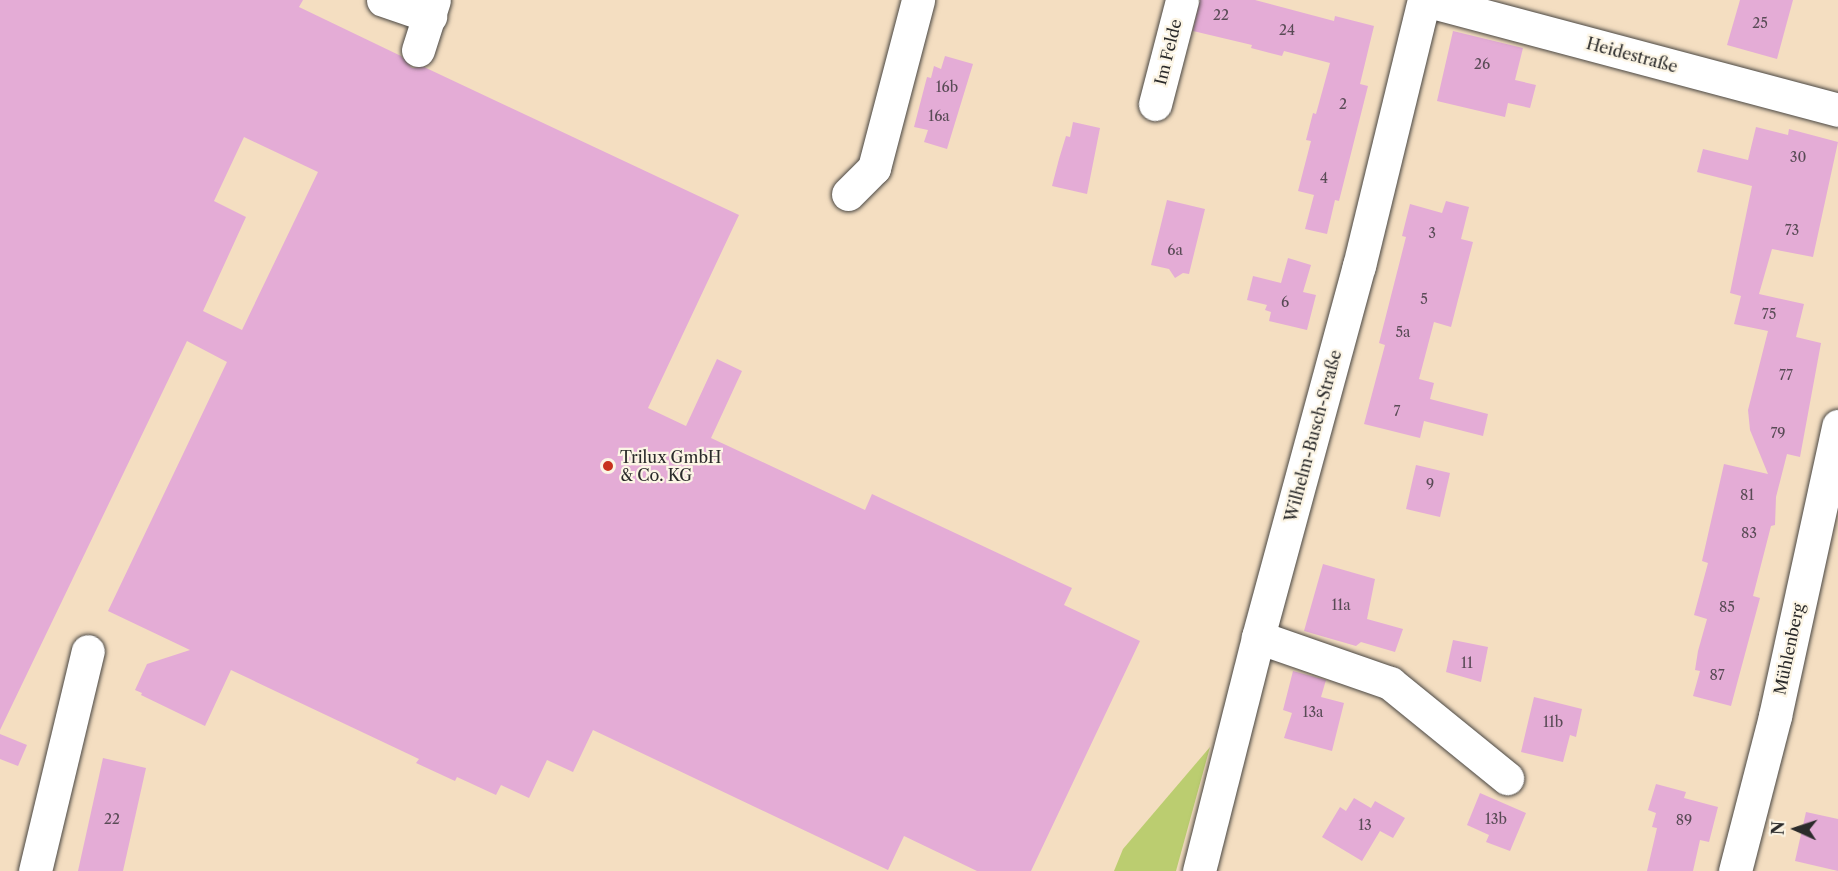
<!DOCTYPE html>
<html>
<head>
<meta charset="utf-8">
<style>
	body { margin:0 }
	#map { position:relative; width:1838px; height:871px; overflow:hidden; background:#f4dec1; font-family:"Libre Caslon Text",serif }
	div>[style] { position:absolute }
	[style*='--x'] { left:calc(var(--x)*1px); top:calc(var(--y)*1px); width:calc(var(--w)*1px); rotate:calc(var(--a)*1deg) }
	.green>* { inset:0; background:#bbcd70 }
	.building>* { inset:0; background:#e4acd6 }
	.roads { filter:drop-shadow(0 0 2px #494642) drop-shadow(0 0 2px #494642) }
	.minor>* { height:33px; margin:-16.5px; padding:0 16.5px; transform-origin:16.5px; border-radius:16.5px; background:#fff }
	.dots>* { width:16px; height:16px; translate:-50% -50%; box-sizing:border-box; border:3px solid #fcf5e5; border-radius:50% }
	span { translate:-50% -50%; white-space:nowrap; text-align:center; line-height:1.15; -webkit-text-stroke:4.5px #fcf5e5; paint-order:stroke }
	.number-label { font-size:14px; color:#594b56 }
	.number-label span { -webkit-text-stroke-width:0 }
	.street-label { font-size:16px; color:#2b2b2b }
	.poi-label { font-size:16px; color:#2b2b2b }
	.left { translate:0 -50%; text-align:left }
	.north { position:absolute; left:1766px; top:799px; width:60px; height:60px; -webkit-text-stroke:4px #fcf5e5; paint-order:stroke; rotate:273deg; font-size:16px; font-weight:700; line-height:24px; text-align:center; color:#2b2b2b }
	.north::after { content:''; display:block; margin:auto; width:21px; height:27px; background:#2b2b2b; clip-path:polygon(50% 0,100% 100%,50% 72%,0 100%) }
</style>
</head>
<body>
<div id="map">
	<div class="green">
		<i style="clip-path:polygon(1210px 747px,1176px 871px,1114px 871px,1123px 849px)"></i>
	</div>
	<div class="building">
		<i style="clip-path:polygon(evenodd,0 0,303px 0,299px 7px,401px 56px,412px 68px,424px 67px,739px 215px,648px 408px,686px 426px,717px 359px,742px 371px,711px 438px,865px 510px,872px 494px,1072px 588px,1064px 605px,1140px 641px,1031px 871px,977px 871px,904px 836px,888px 870px,593px 730px,573px 772px,547px 760px,529px 798px,501px 785px,496px 795px,457px 777px,455px 781px,416px 763px,419px 759px,231px 670px,205px 726px,141px 695px,142px 693px,135px 690px,147px 664px,190px 650px,108px 611px,227px 362px,187px 341px,0 730px,0 0,244px 137px,318px 172px,242px 330px,203px 311px,246px 217px,214px 201px,244px 137px)"></i>
		<i style="clip-path:polygon(1200px 0,1255px 0,1334px 21px,1335px 16px,1374px 26px,1360px 84px,1368px 86px,1339px 201px,1335px 200px,1327px 234px,1305px 229px,1314px 195px,1298px 191px,1311px 141px,1306px 140px,1313px 113px,1316px 114px,1330px 63px,1284px 51px,1282px 56px,1251px 48px,1252px 45px,1193px 31px)"></i>
		<i style="clip-path:polygon(1740px 0,1793px 0,1777px 59px,1727px 45px)"></i>
		<i style="clip-path:polygon(1453px 31px,1523px 48px,1515px 80px,1536px 85px,1530px 108px,1508px 103px,1505px 117px,1437px 101px)"></i>
		<i style="clip-path:polygon(945px 56px,973px 64px,947px 149px,924px 142px,928px 130px,914px 127px,927px 77px,931px 78px,934px 66px,941px 69px)"></i>
		<i style="clip-path:polygon(1073px 122px,1100px 128px,1087px 194px,1052px 186px,1059px 159px,1066px 136px,1070px 137px)"></i>
		<i style="clip-path:polygon(1756px 127px,1788px 135px,1789px 129px,1838px 142px,1813px 257px,1772px 249px,1759px 294px,1804px 304px,1796px 337px,1821px 343px,1800px 457px,1787px 454px,1776px 497px,1775px 525px,1771px 526px,1753px 596px,1760px 598px,1731px 706px,1693px 696px,1700px 671px,1695px 670px,1698px 651px,1707px 619px,1694px 615px,1708px 563px,1702px 561px,1724px 464px,1768px 474px,1750px 430px,1748px 410px,1768px 331px,1734px 324px,1741px 296px,1730px 293px,1752px 186px,1697px 172px,1703px 149px,1748px 160px)"></i>
		<i style="clip-path:polygon(1167px 200px,1205px 209px,1189px 274px,1183px 273px,1175px 278px,1169px 269px,1151px 265px)"></i>
		<i style="clip-path:polygon(1446px 201px,1469px 207px,1461px 239px,1473px 242px,1451px 327px,1434px 322px,1419px 379px,1434px 383px,1430px 399px,1488px 414px,1483px 436px,1424px 421px,1420px 438px,1364px 424px,1385px 345px,1379px 343px,1406px 237px,1402px 236px,1410px 204px,1442px 213px)"></i>
		<i style="clip-path:polygon(1288px 258px,1311px 265px,1303px 292px,1316px 295px,1307px 330px,1269px 321px,1271px 312px,1265px 310px,1267px 305px,1247px 300px,1253px 276px,1281px 283px)"></i>
		<i style="clip-path:polygon(1416px 465px,1450px 473px,1440px 517px,1406px 509px)"></i>
		<i style="clip-path:polygon(1323px 564px,1375px 579px,1367px 619px,1403px 629px,1395px 652px,1361px 642px,1356px 646px,1304px 631px)"></i>
		<i style="clip-path:polygon(1453px 640px,1488px 647px,1481px 682px,1446px 672px)"></i>
		<i style="clip-path:polygon(1293px 671px,1326px 680px,1321px 697px,1344px 703px,1332px 751px,1284px 738px,1292px 713px,1283px 710px)"></i>
		<i style="clip-path:polygon(1534px 697px,1582px 709px,1576px 737px,1570px 735px,1563px 762px,1521px 752px)"></i>
		<i style="clip-path:polygon(0 734px,27px 745px,18px 766px,0 759px)"></i>
		<i style="clip-path:polygon(103px 758px,146px 768px,123px 871px,78px 871px)"></i>
		<i style="clip-path:polygon(1656px 784px,1686px 792px,1684px 798px,1718px 807px,1709px 842px,1700px 840px,1693px 871px,1647px 871px,1657px 828px,1652px 827px,1656px 813px,1648px 810px)"></i>
		<i style="clip-path:polygon(1480px 793px,1526px 813px,1510px 851px,1486px 842px,1489px 835px,1467px 825px)"></i>
		<i style="clip-path:polygon(1354px 798px,1371px 808px,1375px 801px,1405px 818px,1393px 838px,1380px 831px,1362px 861px,1322px 837px,1340px 807px,1346px 811px)"></i>
		<i style="clip-path:polygon(1806px 812px,1838px 819px,1838px 871px,1795px 861px)"></i>
	</div>
	<div class="roads">
		<div class="minor">
			<i style="--x:383;--y:0;--w:50;--a:18.8"></i>
			<i style="--x:1425;--y:0;--w:427;--a:14.9"></i>
			<i style="--x:418;--y:50;--w:52;--a:-72.3"></i>
			<i style="--x:1155;--y:104;--w:107;--a:-75.4"></i>
			<i style="--x:848;--y:194;--w:37;--a:-45"></i>
			<i style="--x:874;--y:168;--w:174;--a:-75.3"></i>
			<i style="--x:1258;--y:637;--w:140;--a:19.2"></i>
			<i style="--x:1390;--y:683;--w:151;--a:39.1"></i>
			<i style="--x:35;--y:871;--w:226;--a:-76.5"></i>
			<i style="--x:1199;--y:871;--w:241;--a:-75.8"></i>
			<i style="--x:1258;--y:637;--w:385;--a:-74.8"></i>
			<i style="--x:1359;--y:266;--w:274;--a:-76.3"></i>
			<i style="--x:1735;--y:871;--w:160;--a:-75.5"></i>
			<i style="--x:1775;--y:716;--w:297;--a:-77.7"></i>
		</div>
	</div>
	<div class="dots">
		<i style="left:608px;top:466px;background:#c8321e"></i>
	</div>
	<div class="number-label">
		<span style="left:1221px;top:15px">22</span>
		<span style="left:1760px;top:23px">25</span>
		<span style="left:1287px;top:30px">24</span>
		<span style="left:1482px;top:64px">26</span>
		<span style="left:947px;top:87px">16b</span>
		<span style="left:1343px;top:104px">2</span>
		<span style="left:939px;top:116px">16a</span>
		<span style="left:1798px;top:157px">30</span>
		<span style="left:1324px;top:178px">4</span>
		<span style="left:1792px;top:230px">73</span>
		<span style="left:1432px;top:233px">3</span>
		<span style="left:1175px;top:250px">6a</span>
		<span style="left:1424px;top:299px">5</span>
		<span style="left:1285px;top:302px">6</span>
		<span style="left:1769px;top:314px">75</span>
		<span style="left:1403px;top:332px">5a</span>
		<span style="left:1786px;top:375px">77</span>
		<span style="left:1397px;top:411px">7</span>
		<span style="left:1778px;top:433px">79</span>
		<span style="left:1430px;top:484px">9</span>
		<span style="left:1747px;top:495px">81</span>
		<span style="left:1749px;top:533px">83</span>
		<span style="left:1341px;top:605px">11a</span>
		<span style="left:1727px;top:607px">85</span>
		<span style="left:1467px;top:663px">11</span>
		<span style="left:1717px;top:675px">87</span>
		<span style="left:1313px;top:712px">13a</span>
		<span style="left:1553px;top:722px">11b</span>
		<span style="left:112px;top:819px">22</span>
		<span style="left:1496px;top:819px">13b</span>
		<span style="left:1684px;top:820px">89</span>
		<span style="left:1365px;top:825px">13</span>
	</div>
	<div class="street-label">
		<span style="left:1168px;top:52px;rotate:-76deg">Im Felde</span>
		<span style="left:1632px;top:55px;rotate:15deg">Heidestraße</span>
		<span style="left:1313px;top:436px;rotate:-75deg">Wilhelm-Busch-Straße</span>
		<span style="left:1789px;top:649px;rotate:-78deg">Mühlenberg</span>
	</div>
	<div class="poi-label">
		<span class="left" style="left:620px;top:466px">Trilux GmbH<br>&amp; Co. KG</span>
	</div>
	<div class="north">N</div>
</div>
</body>
</html>
